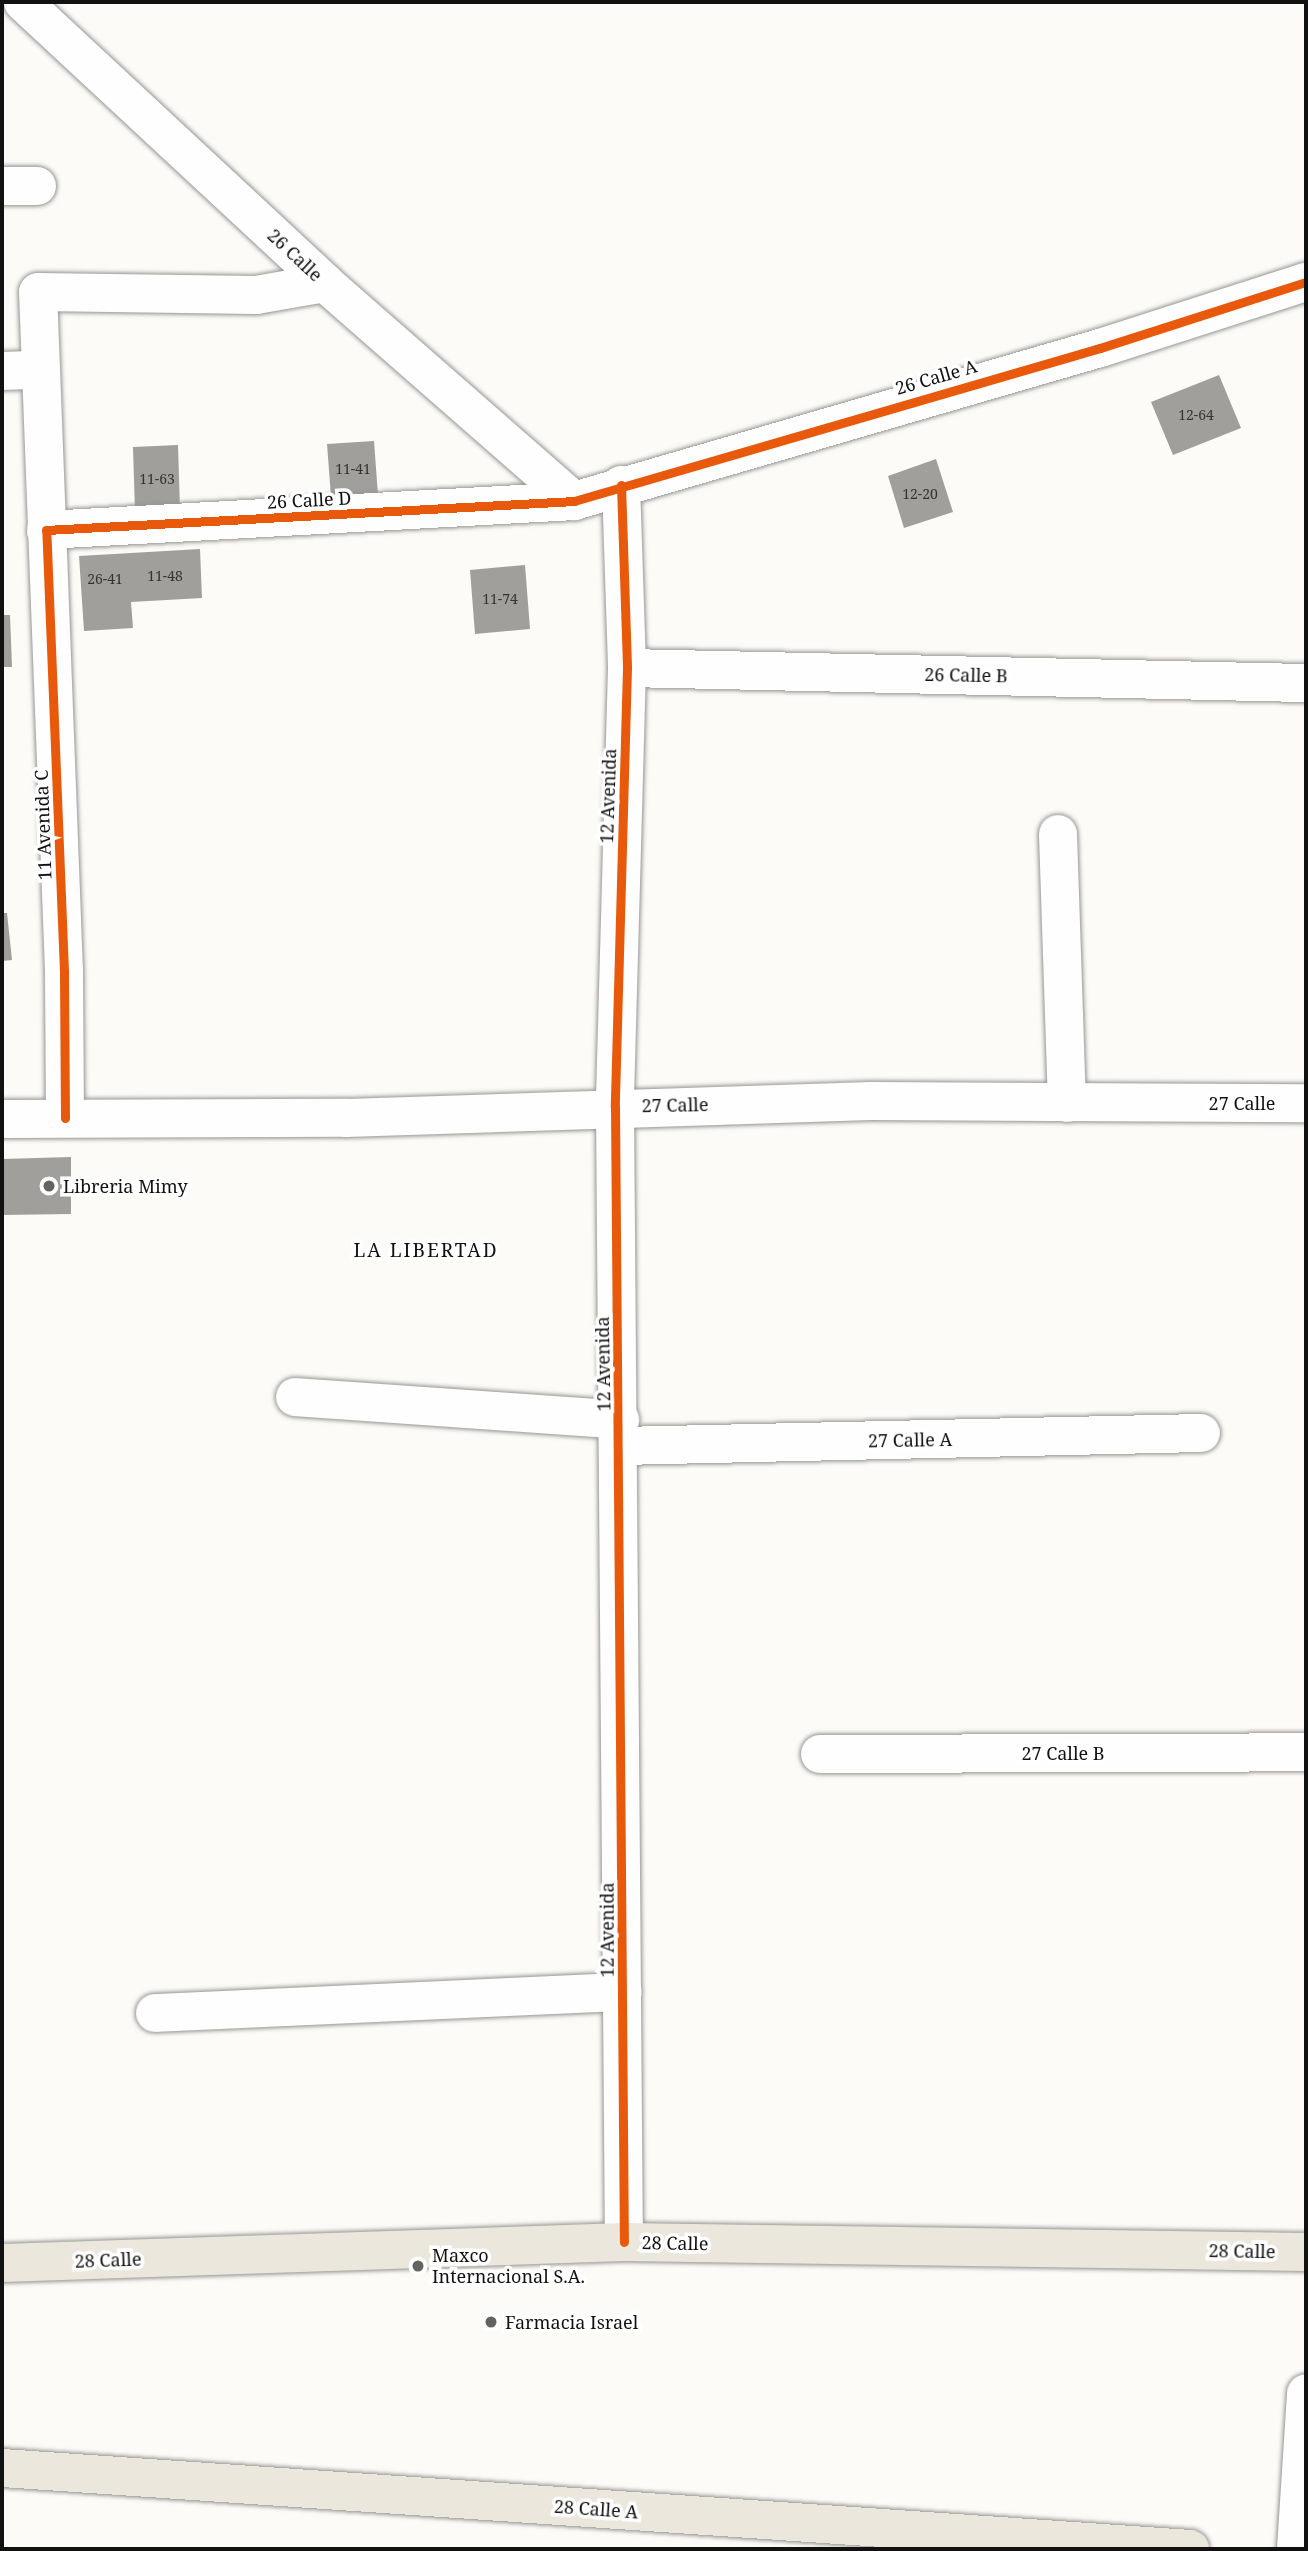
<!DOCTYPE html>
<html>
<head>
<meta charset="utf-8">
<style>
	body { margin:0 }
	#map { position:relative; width:1308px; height:2551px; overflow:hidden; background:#fcfbf7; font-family:"Noto Serif",serif }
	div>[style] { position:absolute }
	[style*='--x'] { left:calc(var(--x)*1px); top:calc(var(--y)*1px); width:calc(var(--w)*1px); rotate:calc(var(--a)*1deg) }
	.building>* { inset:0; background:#a09f9c }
	.roads { filter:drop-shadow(0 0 2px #979695) drop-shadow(0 0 2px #979695) }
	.minor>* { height:38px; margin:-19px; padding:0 19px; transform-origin:19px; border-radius:19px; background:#fffefe }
	.major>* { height:38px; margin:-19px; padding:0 19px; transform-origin:19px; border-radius:19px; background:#ece7dc }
	.cycleway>* { height:9px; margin:-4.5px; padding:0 4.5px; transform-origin:4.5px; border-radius:4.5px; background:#e8590c }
	.dots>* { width:19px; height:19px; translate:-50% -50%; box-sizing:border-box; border:4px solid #fff; border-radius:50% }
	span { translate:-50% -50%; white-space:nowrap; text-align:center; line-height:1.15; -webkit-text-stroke:7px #fff; paint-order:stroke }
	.number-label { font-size:14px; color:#353434 }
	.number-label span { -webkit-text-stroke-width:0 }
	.street-label { font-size:18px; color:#111 }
	.poi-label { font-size:18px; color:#111 }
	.left { translate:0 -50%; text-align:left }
	.neighbourhood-label { font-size:19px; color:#111; letter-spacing:2px }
	.frame { position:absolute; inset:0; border:4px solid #111; pointer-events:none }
</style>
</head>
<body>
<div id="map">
	<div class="building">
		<i style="clip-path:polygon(1219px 375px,1241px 428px,1173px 455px,1151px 402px)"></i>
		<i style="clip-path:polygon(374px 441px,378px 495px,331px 497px,327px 444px)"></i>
		<i style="clip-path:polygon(178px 445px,180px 510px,135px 512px,133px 447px)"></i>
		<i style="clip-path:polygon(936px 459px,953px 512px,904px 528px,888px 476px)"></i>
		<i style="clip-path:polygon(200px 549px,202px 598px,131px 602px,133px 628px,84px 631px,79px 556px)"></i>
		<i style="clip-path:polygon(525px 565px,530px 629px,475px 634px,470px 570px)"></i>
		<i style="clip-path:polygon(2px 615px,10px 615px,12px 667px,2px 667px)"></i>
		<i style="clip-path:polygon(2px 913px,7px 913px,12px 960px,2px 961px)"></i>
		<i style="clip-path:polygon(71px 1157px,71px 1214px,2px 1215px,2px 1159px)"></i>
	</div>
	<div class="roads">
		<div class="minor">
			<i style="--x:23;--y:2;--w:413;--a:42.9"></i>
			<i style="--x:325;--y:283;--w:331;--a:41.2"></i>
			<i style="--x:2;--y:186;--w:35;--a:0"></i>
			<i style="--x:2;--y:371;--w:36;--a:-2"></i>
			<i style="--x:621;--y:485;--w:183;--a:88.1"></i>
			<i style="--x:627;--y:668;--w:439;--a:91.6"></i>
			<i style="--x:615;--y:1107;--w:1135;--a:89.55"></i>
			<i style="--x:46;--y:530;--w:529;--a:-3.14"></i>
			<i style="--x:574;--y:501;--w:548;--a:-16.22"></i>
			<i style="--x:1100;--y:348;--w:216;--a:-17.8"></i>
			<i style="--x:627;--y:668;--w:679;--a:1.27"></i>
			<i style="--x:1058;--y:834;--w:269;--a:88.1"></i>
			<i style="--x:65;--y:1118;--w:147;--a:-90.4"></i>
			<i style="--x:64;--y:971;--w:679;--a:-92.19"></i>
			<i style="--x:38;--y:292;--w:218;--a:0.8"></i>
			<i style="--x:256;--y:295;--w:70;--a:-9.9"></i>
			<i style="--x:2;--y:1119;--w:344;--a:-0.2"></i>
			<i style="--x:346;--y:1118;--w:525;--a:-1.85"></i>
			<i style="--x:871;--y:1101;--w:435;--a:0.3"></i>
			<i style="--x:295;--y:1397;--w:326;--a:4"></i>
			<i style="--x:620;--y:1446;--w:581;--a:-1.28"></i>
			<i style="--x:820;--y:1754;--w:486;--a:-0.2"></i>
			<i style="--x:155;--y:2013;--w:468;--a:-2.6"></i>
			<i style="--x:1296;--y:2549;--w:156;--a:-86.3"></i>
		</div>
		<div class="major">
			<i style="--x:2;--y:2263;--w:622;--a:-1.93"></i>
			<i style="--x:624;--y:2242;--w:682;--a:0.84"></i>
			<i style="--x:2;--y:2468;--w:1191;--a:3.9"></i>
		</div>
	</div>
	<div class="cycleway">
		<i style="--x:621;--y:485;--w:183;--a:88.1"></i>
		<i style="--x:627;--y:668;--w:439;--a:91.6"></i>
		<i style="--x:615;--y:1107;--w:1135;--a:89.55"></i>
		<i style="--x:65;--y:1118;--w:147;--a:-90.4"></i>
		<i style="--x:64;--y:971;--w:441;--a:-92.3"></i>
		<i style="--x:46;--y:530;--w:529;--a:-3.14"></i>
		<i style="--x:574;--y:501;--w:548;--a:-16.22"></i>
		<i style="--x:1100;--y:348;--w:216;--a:-17.8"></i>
	</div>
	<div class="dots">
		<i style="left:49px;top:1186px;background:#636362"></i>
		<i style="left:418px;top:2266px;background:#636362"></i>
		<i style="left:491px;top:2322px;background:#636362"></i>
	</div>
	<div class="number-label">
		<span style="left:1196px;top:415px">12-64</span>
		<span style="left:353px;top:469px">11-41</span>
		<span style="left:157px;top:479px">11-63</span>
		<span style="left:920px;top:494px">12-20</span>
		<span style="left:165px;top:576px">11-48</span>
		<span style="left:105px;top:579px">26-41</span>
		<span style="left:500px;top:599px">11-74</span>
	</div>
	<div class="street-label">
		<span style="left:295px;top:255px;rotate:43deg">26 Calle</span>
		<span style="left:936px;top:377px;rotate:-16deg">26 Calle A</span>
		<span style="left:309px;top:500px;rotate:-3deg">26 Calle D</span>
		<span style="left:966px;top:675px;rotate:1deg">26 Calle B</span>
		<span style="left:608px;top:796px;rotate:-88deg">12 Avenida</span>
		<span style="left:43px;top:825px;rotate:-92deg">11 Avenida C</span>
		<span style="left:1242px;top:1103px">27 Calle</span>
		<span style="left:675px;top:1105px;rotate:-1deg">27 Calle</span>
		<span style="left:603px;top:1364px;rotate:-91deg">12 Avenida</span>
		<span style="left:910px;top:1440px;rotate:-1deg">27 Calle A</span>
		<span style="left:1063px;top:1753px">27 Calle B</span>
		<span style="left:607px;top:1930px;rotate:-90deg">12 Avenida</span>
		<span style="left:675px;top:2243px;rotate:1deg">28 Calle</span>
		<span style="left:1242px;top:2251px;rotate:1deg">28 Calle</span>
		<span style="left:108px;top:2260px;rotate:-2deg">28 Calle</span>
		<span style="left:596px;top:2509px;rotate:4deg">28 Calle A</span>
	</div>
	<div class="poi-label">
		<span class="left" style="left:63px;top:1186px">Libreria Mimy</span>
		<span class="left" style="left:432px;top:2266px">Maxco<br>Internacional S.A.</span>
		<span class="left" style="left:505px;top:2322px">Farmacia Israel</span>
	</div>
	<div class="neighbourhood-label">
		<span style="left:426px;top:1251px">LA LIBERTAD</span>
	</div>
	<div class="frame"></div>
</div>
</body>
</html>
